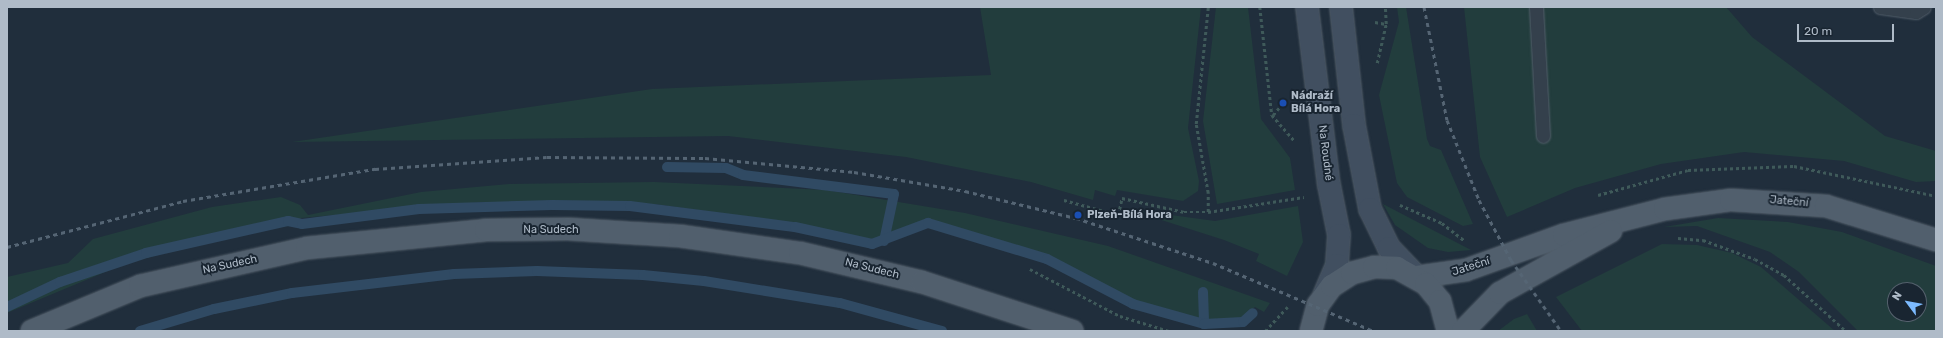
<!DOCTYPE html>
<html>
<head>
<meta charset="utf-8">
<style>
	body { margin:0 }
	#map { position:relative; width:1943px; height:338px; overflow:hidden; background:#202e3c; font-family:Rubik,sans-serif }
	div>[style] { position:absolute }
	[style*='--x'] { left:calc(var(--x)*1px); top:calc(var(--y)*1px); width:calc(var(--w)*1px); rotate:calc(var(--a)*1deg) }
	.green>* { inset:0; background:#223d3d }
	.stream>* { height:10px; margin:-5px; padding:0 5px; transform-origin:5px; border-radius:5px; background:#304a63 }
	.path>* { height:2.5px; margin-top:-1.25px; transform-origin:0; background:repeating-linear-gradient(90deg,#3f5a5a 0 3px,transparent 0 6px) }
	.roads { filter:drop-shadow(0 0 1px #525e6a) drop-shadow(0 0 1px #525e6a) }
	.lane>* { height:13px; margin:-6.5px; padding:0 6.5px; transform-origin:6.5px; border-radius:6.5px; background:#34404c }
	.secondary>* { height:22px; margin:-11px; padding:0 11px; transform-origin:11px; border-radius:11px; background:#414f60 }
	.primary>* { height:22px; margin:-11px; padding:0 11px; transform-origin:11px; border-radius:11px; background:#515f6d }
	.rail>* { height:3px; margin-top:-1.5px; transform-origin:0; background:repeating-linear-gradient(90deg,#556574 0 4px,transparent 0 8px) }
	.dots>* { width:11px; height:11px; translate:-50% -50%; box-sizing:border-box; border:2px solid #192531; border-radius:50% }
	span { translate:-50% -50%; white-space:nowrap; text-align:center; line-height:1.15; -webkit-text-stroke:4px #192531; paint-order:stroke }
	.poi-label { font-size:11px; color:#afbbc8; font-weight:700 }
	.left { translate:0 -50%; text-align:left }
	.street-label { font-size:11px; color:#afbbc8 }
	.frame { position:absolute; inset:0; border:8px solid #afbbc8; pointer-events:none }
	.north { position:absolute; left:1887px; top:282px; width:40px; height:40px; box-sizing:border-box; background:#192531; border:1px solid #55616d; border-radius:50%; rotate:302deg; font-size:11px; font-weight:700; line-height:16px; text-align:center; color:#afbbc8 }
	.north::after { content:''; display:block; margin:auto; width:14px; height:18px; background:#7dbbff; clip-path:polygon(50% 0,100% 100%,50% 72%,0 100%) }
	.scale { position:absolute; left:1797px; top:24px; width:97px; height:18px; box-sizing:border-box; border:2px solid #afbbc8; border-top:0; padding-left:5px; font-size:12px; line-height:14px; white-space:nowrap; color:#afbbc8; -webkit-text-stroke:3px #192531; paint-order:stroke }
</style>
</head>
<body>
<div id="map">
	<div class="green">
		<i style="clip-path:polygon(980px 7px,1201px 7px,1188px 128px,1199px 181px,1198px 191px,1183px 201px,1117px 190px,1115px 196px,1095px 190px,1093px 200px,1031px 182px,906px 157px,728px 136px,292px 142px,652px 89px,991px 75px)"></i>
		<i style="clip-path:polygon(1216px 7px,1248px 7px,1261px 119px,1290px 158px,1295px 190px,1217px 204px,1203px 121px)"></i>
		<i style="clip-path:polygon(1397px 7px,1406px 7px,1427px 139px,1430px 146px,1441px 150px,1473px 224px,1463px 226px,1407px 197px,1397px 183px,1379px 95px,1399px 22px)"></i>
		<i style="clip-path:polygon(1464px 7px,1726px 7px,1752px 37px,1885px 136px,1936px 151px,1936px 181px,1916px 182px,1844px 161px,1744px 152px,1661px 164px,1575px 188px,1507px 217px,1480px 157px)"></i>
		<i style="clip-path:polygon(654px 182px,826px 190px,965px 213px,1108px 246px,1270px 303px,1264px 312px,1255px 307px,1242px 318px,1232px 320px,1206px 321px,1185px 316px,1134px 300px,1049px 256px,929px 220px,876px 240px,771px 220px,654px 204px,484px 202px,301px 218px,291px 225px,196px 244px,122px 265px,7px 313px,7px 277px,68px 263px,93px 239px,212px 207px,281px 197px,300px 205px,308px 215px,421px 192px,509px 184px)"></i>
		<i style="clip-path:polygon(1383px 204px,1471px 250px,1448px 252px,1428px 248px,1395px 225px)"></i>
		<i style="clip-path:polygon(1298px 206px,1303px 242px,1287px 276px,1256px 261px,1259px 254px,1224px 240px,1127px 209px,1215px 221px)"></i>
		<i style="clip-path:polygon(evenodd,1718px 218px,1788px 222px,1842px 232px,1936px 266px,1936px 331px,1858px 331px,1799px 272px,1770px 252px,1697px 226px,1664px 227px,1718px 218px,1895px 290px,1919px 290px,1919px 314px,1895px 314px,1895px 290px)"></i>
		<i style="clip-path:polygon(1662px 244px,1697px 245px,1732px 253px,1761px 267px,1835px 331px,1582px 331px,1556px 297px)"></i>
		<i style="clip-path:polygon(1527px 314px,1537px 331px,1498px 331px,1514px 319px)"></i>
	</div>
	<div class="stream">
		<i style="--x:667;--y:167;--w:59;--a:1"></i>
		<i style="--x:726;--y:168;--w:18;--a:22"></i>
		<i style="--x:743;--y:175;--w:152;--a:7.2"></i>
		<i style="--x:894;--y:194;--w:48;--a:102"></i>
		<i style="--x:1203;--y:292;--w:32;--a:88"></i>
		<i style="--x:7;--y:307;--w:59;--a:-25.3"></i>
		<i style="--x:60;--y:282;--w:91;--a:-18.6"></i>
		<i style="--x:146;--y:253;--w:146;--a:-12.7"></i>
		<i style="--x:288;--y:221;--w:14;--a:12"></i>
		<i style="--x:302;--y:224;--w:118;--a:-7.3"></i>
		<i style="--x:419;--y:209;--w:133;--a:-1.7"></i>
		<i style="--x:552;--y:205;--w:78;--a:0.7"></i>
		<i style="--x:630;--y:206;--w:166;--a:7.3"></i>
		<i style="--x:795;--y:227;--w:79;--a:12.4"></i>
		<i style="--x:872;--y:244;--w:60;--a:-20.6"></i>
		<i style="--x:928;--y:223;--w:124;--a:16.8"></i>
		<i style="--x:1047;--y:259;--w:97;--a:27.6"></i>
		<i style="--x:1133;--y:304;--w:74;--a:15.7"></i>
		<i style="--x:1204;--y:324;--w:39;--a:-3"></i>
		<i style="--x:1243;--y:322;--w:13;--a:-42"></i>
		<i style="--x:140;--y:331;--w:77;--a:-16.6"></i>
		<i style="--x:214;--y:309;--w:80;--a:-11.6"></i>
		<i style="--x:292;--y:293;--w:163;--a:-6.7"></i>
		<i style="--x:454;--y:274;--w:83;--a:-2.1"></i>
		<i style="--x:537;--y:271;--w:106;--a:2.2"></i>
		<i style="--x:643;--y:275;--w:61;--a:5.6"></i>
		<i style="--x:704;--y:281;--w:138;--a:9.2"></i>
		<i style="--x:840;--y:303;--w:106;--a:15.4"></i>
	</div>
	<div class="path">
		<i style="--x:1260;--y:7;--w:109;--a:83.7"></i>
		<i style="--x:1272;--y:115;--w:35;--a:49"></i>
		<i style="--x:1375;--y:22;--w:11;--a:10"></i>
		<i style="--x:1377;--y:63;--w:40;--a:-77"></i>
		<i style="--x:1386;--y:24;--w:17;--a:-93"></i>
		<i style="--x:1273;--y:115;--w:16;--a:-50"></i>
		<i style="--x:1598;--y:195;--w:93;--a:-15.5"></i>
		<i style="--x:1688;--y:170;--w:106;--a:-2.2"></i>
		<i style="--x:1794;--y:166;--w:145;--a:11.9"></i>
		<i style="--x:1064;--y:200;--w:56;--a:15.5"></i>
		<i style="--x:1118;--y:215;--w:17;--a:-77"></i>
		<i style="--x:1122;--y:198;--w:64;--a:12.7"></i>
		<i style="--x:1184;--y:212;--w:24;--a:0"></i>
		<i style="--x:1208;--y:212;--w:19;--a:-90"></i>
		<i style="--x:1208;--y:193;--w:70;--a:-99.9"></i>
		<i style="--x:1196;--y:124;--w:118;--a:-84.1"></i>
		<i style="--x:1400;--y:205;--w:46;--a:23.2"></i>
		<i style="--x:1442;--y:223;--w:29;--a:38"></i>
		<i style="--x:1208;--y:212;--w:97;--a:-8.9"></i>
		<i style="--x:1678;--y:238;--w:25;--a:5"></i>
		<i style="--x:1703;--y:240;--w:55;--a:20.1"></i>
		<i style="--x:1755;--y:259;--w:33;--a:29"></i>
		<i style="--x:1784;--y:275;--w:84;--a:42.1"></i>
		<i style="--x:1030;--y:269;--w:102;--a:27.6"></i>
		<i style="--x:1120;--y:316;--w:51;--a:17"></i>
		<i style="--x:1265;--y:331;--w:33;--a:-47"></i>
	</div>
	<div class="roads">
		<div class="lane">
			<i style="--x:1536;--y:7;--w:129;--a:86.9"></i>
			<i style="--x:1880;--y:7;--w:36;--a:8"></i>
			<i style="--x:1916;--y:12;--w:9;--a:-32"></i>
		</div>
		<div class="secondary">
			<i style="--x:1307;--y:7;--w:179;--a:83"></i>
			<i style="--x:1329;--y:185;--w:51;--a:78.7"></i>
			<i style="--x:1339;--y:235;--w:30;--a:94"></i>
			<i style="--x:1337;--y:265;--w:33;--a:113"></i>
			<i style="--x:1341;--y:7;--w:119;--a:83.7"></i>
			<i style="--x:1354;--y:125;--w:86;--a:79.2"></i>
			<i style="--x:1370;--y:209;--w:43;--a:64"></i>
			<i style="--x:1389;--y:248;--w:40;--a:46"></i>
		</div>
		<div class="primary">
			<i style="--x:1417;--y:277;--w:49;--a:-8.1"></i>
			<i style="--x:1466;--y:270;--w:104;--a:-19.7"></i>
			<i style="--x:1564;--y:235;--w:104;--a:-14.4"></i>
			<i style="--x:1665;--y:209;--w:67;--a:-7.8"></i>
			<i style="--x:1731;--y:200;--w:95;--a:3.6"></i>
			<i style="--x:1826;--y:206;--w:115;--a:17.2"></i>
			<i style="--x:32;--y:331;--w:117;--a:-22.6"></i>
			<i style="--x:140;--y:286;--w:171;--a:-12.8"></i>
			<i style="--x:307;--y:248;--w:180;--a:-5.7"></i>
			<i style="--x:486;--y:230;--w:82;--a:-0.7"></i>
			<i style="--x:568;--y:229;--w:112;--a:3.6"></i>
			<i style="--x:680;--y:236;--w:121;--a:8.1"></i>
			<i style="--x:800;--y:253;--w:125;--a:13.4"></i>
			<i style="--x:922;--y:282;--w:158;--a:18.1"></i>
			<i style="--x:1311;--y:331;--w:27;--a:-75"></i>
			<i style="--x:1318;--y:305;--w:24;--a:-54"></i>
			<i style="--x:1332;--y:286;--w:24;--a:-33"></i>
			<i style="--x:1352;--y:273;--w:23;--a:-15"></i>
			<i style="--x:1374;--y:267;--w:23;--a:2"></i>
			<i style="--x:1397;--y:268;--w:33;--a:29"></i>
			<i style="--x:1426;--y:284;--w:22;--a:51"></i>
			<i style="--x:1440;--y:301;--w:31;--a:75"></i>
			<i style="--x:1463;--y:331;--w:53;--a:-45.8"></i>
			<i style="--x:1500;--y:293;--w:127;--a:-29.2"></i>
		</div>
	</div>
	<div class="rail">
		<i style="--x:1424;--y:7;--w:115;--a:78.5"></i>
		<i style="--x:1447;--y:120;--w:86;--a:68.2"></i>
		<i style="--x:1479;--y:200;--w:68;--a:61.9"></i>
		<i style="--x:1511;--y:260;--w:87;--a:54.8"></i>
		<i style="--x:7;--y:247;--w:182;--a:-14.6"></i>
		<i style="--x:183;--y:201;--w:195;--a:-9.5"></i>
		<i style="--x:375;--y:169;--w:172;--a:-4"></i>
		<i style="--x:547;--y:157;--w:158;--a:0.4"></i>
		<i style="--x:705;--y:158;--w:150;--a:5.4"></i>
		<i style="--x:854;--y:172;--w:113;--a:9.7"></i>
		<i style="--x:965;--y:191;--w:114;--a:13.7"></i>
		<i style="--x:1076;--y:218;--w:144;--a:18.2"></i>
		<i style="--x:1213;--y:263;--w:174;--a:23"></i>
	</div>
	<div class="dots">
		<i style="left:1283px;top:103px;background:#1a4fb4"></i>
		<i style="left:1078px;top:215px;background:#1a4fb4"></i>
	</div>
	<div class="poi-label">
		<span class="left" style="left:1291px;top:103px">Nádraží<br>Bílá Hora</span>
		<span class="left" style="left:1087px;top:215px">Plzeň-Bílá Hora</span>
	</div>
	<div class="street-label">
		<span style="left:1325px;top:153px;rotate:83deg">Na Roudné</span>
		<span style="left:1789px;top:202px;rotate:5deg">Jateční</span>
		<span style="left:551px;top:230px">Na Sudech</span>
		<span style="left:230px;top:265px;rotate:-12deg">Na Sudech</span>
		<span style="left:1471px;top:267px;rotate:-18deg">Jateční</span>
		<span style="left:872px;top:269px;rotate:14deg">Na Sudech</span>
	</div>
	<div class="frame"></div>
	<div class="north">N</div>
	<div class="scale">20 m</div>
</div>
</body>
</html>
